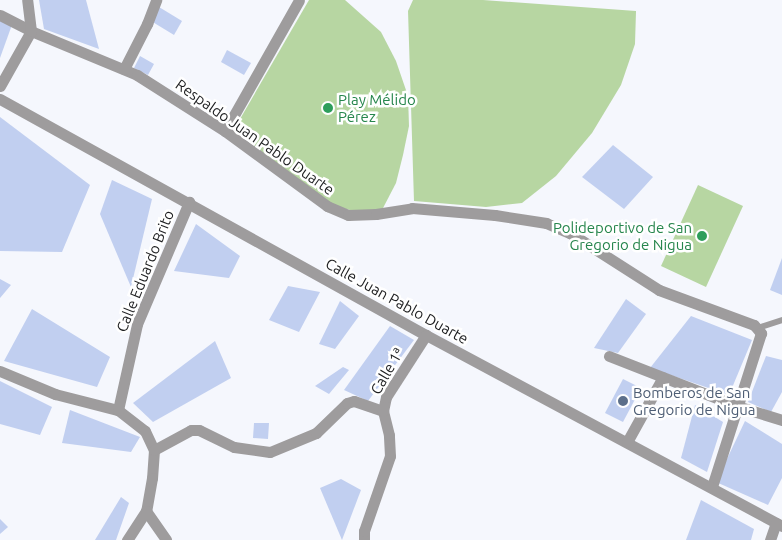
<!DOCTYPE html>
<html>
<head>
<meta charset="utf-8">
<style>
	body { margin:0 }
	#map { position:relative; width:782px; height:540px; overflow:hidden; background:#f5f7fd; font-family:Ubuntu,sans-serif }
	div>[style] { position:absolute }
	[style*='--x'] { left:calc(var(--x)*1px); top:calc(var(--y)*1px); width:calc(var(--w)*1px); rotate:calc(var(--a)*1deg) }
	.green>* { inset:0; background:#b7d6a2 }
	.building>* { inset:0; background:#c1cff0 }
	.lane>* { height:5.5px; margin:-2.75px; padding:0 2.75px; transform-origin:2.75px; border-radius:2.75px; background:#9e9c9d }
	.street>* { height:11px; margin:-5.5px; padding:0 5.5px; transform-origin:5.5px; border-radius:5.5px; background:#9e9c9d }
	.dots>* { width:14px; height:14px; translate:-50% -50%; box-sizing:border-box; border:2px solid #fff; border-radius:50% }
	span { translate:-50% -50%; white-space:nowrap; text-align:center; line-height:1.15; -webkit-text-stroke:5px #fff; paint-order:stroke }
	.leisure-label { font-size:15px; color:#27864d }
	.left { translate:0 -50%; text-align:left }
	.right { translate:-100% -50%; text-align:right }
	.street-label { font-size:15px; color:#1c1d1f }
	.service-label { font-size:15px; color:#4e5e75 }
</style>
</head>
<body>
<div id="map">
	<div class="green">
		<i style="clip-path:polygon(309px 0,345px 0,381px 32px,396px 61px,408px 96px,409px 126px,403px 155px,396px 183px,382px 210px,354px 211px,330px 205px,243px 137px,240px 128px,240px 119px)"></i>
		<i style="clip-path:polygon(413px 0,483px 0,636px 11px,635px 44px,621px 85px,592px 133px,556px 176px,522px 203px,486px 207px,414px 201px,408px 11px)"></i>
		<i style="clip-path:polygon(698px 185px,743px 206px,706px 287px,661px 266px)"></i>
	</div>
	<div class="building">
		<i style="clip-path:polygon(39px 0,86px 0,99px 49px,44px 29px)"></i>
		<i style="clip-path:polygon(159px 7px,182px 21px,174px 35px,151px 21px)"></i>
		<i style="clip-path:polygon(0 19px,13px 22px,0 58px)"></i>
		<i style="clip-path:polygon(227px 50px,251px 63px,244px 75px,221px 62px)"></i>
		<i style="clip-path:polygon(140px 56px,154px 64px,148px 75px,134px 68px)"></i>
		<i style="clip-path:polygon(0 117px,90px 185px,62px 252px,0 251px)"></i>
		<i style="clip-path:polygon(613px 145px,653px 177px,624px 209px,582px 177px)"></i>
		<i style="clip-path:polygon(112px 180px,152px 199px,131px 287px,100px 214px)"></i>
		<i style="clip-path:polygon(196px 224px,240px 256px,229px 278px,174px 271px)"></i>
		<i style="clip-path:polygon(782px 258px,782px 295px,770px 290px)"></i>
		<i style="clip-path:polygon(0 279px,11px 285px,0 298px)"></i>
		<i style="clip-path:polygon(288px 286px,320px 292px,299px 332px,269px 320px)"></i>
		<i style="clip-path:polygon(626px 299px,646px 314px,618px 353px,594px 348px)"></i>
		<i style="clip-path:polygon(340px 301px,359px 316px,335px 349px,319px 344px)"></i>
		<i style="clip-path:polygon(32px 309px,110px 357px,97px 387px,4px 361px)"></i>
		<i style="clip-path:polygon(691px 316px,752px 340px,729px 395px,650px 368px)"></i>
		<i style="clip-path:polygon(390px 326px,414px 340px,368px 401px,344px 390px)"></i>
		<i style="clip-path:polygon(215px 341px,231px 378px,153px 422px,133px 403px)"></i>
		<i style="clip-path:polygon(766px 356px,782px 360px,782px 392px,771px 412px,748px 402px)"></i>
		<i style="clip-path:polygon(343px 367px,349px 370px,329px 394px,315px 386px)"></i>
		<i style="clip-path:polygon(623px 379px,641px 388px,623px 422px,605px 413px)"></i>
		<i style="clip-path:polygon(0 381px,52px 407px,40px 435px,0 424px)"></i>
		<i style="clip-path:polygon(695px 405px,723px 422px,707px 472px,681px 458px)"></i>
		<i style="clip-path:polygon(70px 410px,140px 437px,131px 452px,62px 443px)"></i>
		<i style="clip-path:polygon(745px 421px,782px 444px,782px 478px,768px 505px,716px 482px)"></i>
		<i style="clip-path:polygon(254px 423px,269px 423px,268px 439px,253px 438px)"></i>
		<i style="clip-path:polygon(341px 479px,361px 490px,342px 540px,320px 488px)"></i>
		<i style="clip-path:polygon(121px 497px,129px 503px,116px 540px,95px 540px)"></i>
		<i style="clip-path:polygon(701px 500px,754px 529px,751px 540px,686px 540px)"></i>
		<i style="clip-path:polygon(0 519px,8px 527px,0 534px)"></i>
	</div>
	<div class="lane">
		<i style="--x:758;--y:328;--w:25;--a:-18"></i>
	</div>
	<div class="street">
		<i style="--x:0;--y:15;--w:35;--a:27"></i>
		<i style="--x:31;--y:31;--w:115;--a:22.5"></i>
		<i style="--x:137;--y:75;--w:104;--a:32.5"></i>
		<i style="--x:225;--y:131;--w:127;--a:36.3"></i>
		<i style="--x:327;--y:206;--w:23;--a:23"></i>
		<i style="--x:348;--y:215;--w:28;--a:-2"></i>
		<i style="--x:376;--y:214;--w:36;--a:-9"></i>
		<i style="--x:412;--y:208;--w:83;--a:4.8"></i>
		<i style="--x:495;--y:215;--w:52;--a:8.9"></i>
		<i style="--x:546;--y:223;--w:26;--a:23"></i>
		<i style="--x:570;--y:233;--w:106;--a:32.6"></i>
		<i style="--x:659;--y:290;--w:101;--a:20.2"></i>
		<i style="--x:754;--y:325;--w:11;--a:49"></i>
		<i style="--x:761;--y:333;--w:162;--a:107.7"></i>
		<i style="--x:124;--y:69;--w:51;--a:-62.9"></i>
		<i style="--x:147;--y:24;--w:26;--a:-69"></i>
		<i style="--x:0;--y:86;--w:63;--a:-60.6"></i>
		<i style="--x:31;--y:31;--w:31;--a:-97"></i>
		<i style="--x:0;--y:99;--w:487;--a:29"></i>
		<i style="--x:426;--y:335;--w:404;--a:28.2"></i>
		<i style="--x:225;--y:131;--w:150;--a:-60.5"></i>
		<i style="--x:609;--y:356;--w:137;--a:21.3"></i>
		<i style="--x:737;--y:406;--w:47;--a:17.3"></i>
		<i style="--x:0;--y:371;--w:60;--a:22.7"></i>
		<i style="--x:55;--y:394;--w:65;--a:14.3"></i>
		<i style="--x:118;--y:410;--w:34;--a:38"></i>
		<i style="--x:145;--y:431;--w:21;--a:65"></i>
		<i style="--x:154;--y:450;--w:28;--a:94"></i>
		<i style="--x:152;--y:478;--w:34;--a:100"></i>
		<i style="--x:146;--y:511;--w:35;--a:123"></i>
		<i style="--x:118;--y:410;--w:88;--a:-77.5"></i>
		<i style="--x:137;--y:324;--w:133;--a:-66.9"></i>
		<i style="--x:627;--y:442;--w:74;--a:-61"></i>
		<i style="--x:154;--y:450;--w:42;--a:-28.4"></i>
		<i style="--x:191;--y:430;--w:8;--a:0"></i>
		<i style="--x:199;--y:430;--w:39;--a:26"></i>
		<i style="--x:234;--y:447;--w:36;--a:8"></i>
		<i style="--x:270;--y:452;--w:50;--a:-22.4"></i>
		<i style="--x:316;--y:433;--w:43;--a:-44.1"></i>
		<i style="--x:347;--y:403;--w:7;--a:-16"></i>
		<i style="--x:354;--y:401;--w:31;--a:19"></i>
		<i style="--x:146;--y:511;--w:35;--a:55"></i>
		<i style="--x:364;--y:540;--w:9;--a:-90"></i>
		<i style="--x:364;--y:531;--w:79;--a:-70.9"></i>
		<i style="--x:390;--y:456;--w:21;--a:-93"></i>
		<i style="--x:389;--y:435;--w:25;--a:-104"></i>
		<i style="--x:383;--y:411;--w:14;--a:-78"></i>
		<i style="--x:386;--y:397;--w:74;--a:-57.2"></i>
		<i style="--x:770;--y:540;--w:18;--a:-71"></i>
	</div>
	<div class="dots">
		<i style="left:328px;top:108px;background:#2e9e5b"></i>
		<i style="left:702px;top:236px;background:#2e9e5b"></i>
		<i style="left:623px;top:401px;background:#5c6f8a"></i>
	</div>
	<div class="leisure-label">
		<span class="left" style="left:338px;top:108px">Play Mélido<br>Pérez</span>
		<span class="right" style="left:692px;top:236px">Polideportivo de San<br>Gregorio de Nigua</span>
	</div>
	<div class="street-label">
		<span style="left:255px;top:137px;rotate:35deg">Respaldo Juan Pablo Duarte</span>
		<span style="left:145px;top:271px;rotate:-68deg">Calle Eduardo Brito</span>
		<span style="left:397px;top:301px;rotate:29deg">Calle Juan Pablo Duarte</span>
		<span style="left:387px;top:371px;rotate:-60deg">Calle 1ª</span>
	</div>
	<div class="service-label">
		<span class="left" style="left:633px;top:401px">Bomberos de San<br>Gregorio de Nigua</span>
	</div>
</div>
</body>
</html>
